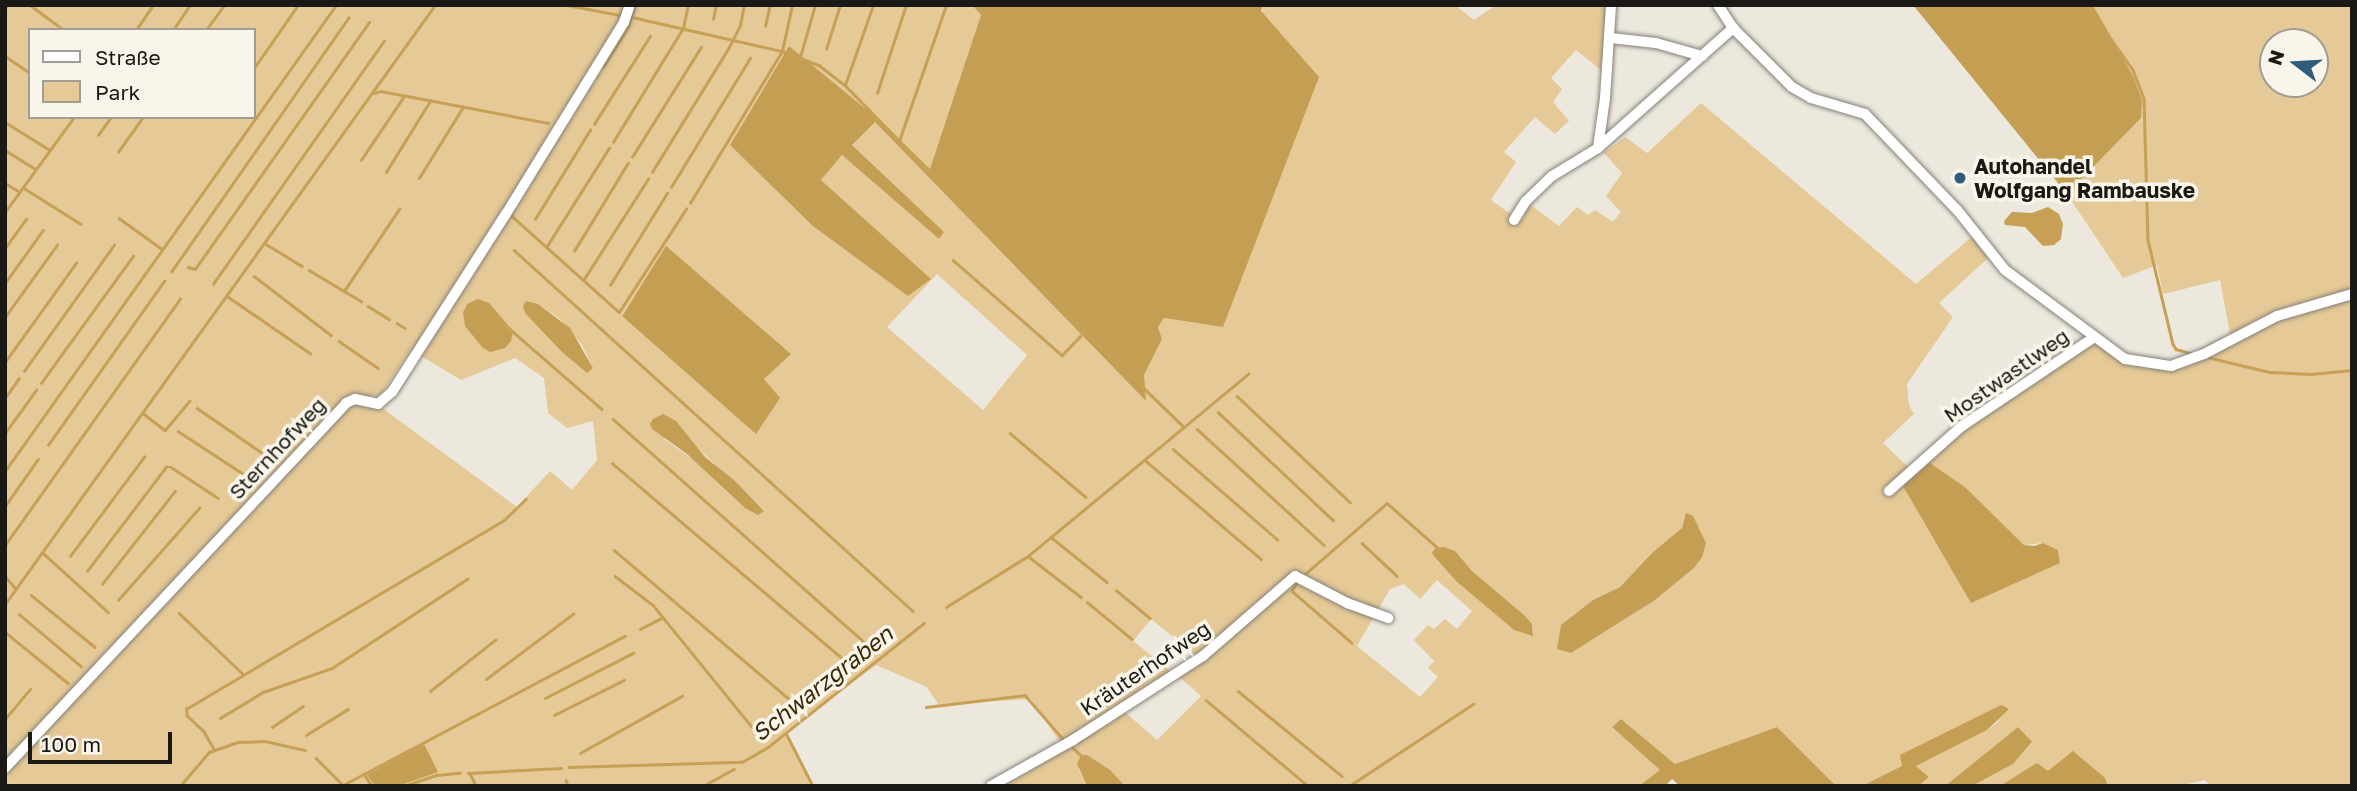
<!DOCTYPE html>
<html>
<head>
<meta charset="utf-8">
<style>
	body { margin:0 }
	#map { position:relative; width:2357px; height:791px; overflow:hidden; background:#ede8de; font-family:"Golos Text",sans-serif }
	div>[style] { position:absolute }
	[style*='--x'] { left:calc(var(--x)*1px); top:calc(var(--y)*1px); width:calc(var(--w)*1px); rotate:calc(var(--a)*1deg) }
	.green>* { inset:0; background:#e5c996 }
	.forest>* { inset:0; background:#c49e53 }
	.water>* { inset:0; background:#c7a056 }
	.stream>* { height:2.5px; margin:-1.25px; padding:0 1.25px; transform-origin:1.25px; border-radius:1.25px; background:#c7a056 }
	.roads { filter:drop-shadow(0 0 2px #858178) drop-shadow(0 0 2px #858178) }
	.minor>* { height:10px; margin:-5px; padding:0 5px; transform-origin:5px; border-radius:5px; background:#fff }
	.dots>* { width:19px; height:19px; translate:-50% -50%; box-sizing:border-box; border:4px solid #faf5eb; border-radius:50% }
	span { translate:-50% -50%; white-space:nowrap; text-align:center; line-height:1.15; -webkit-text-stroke:7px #faf5eb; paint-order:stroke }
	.poi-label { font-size:21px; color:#1a1915; font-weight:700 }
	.left { translate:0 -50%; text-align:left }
	.street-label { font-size:21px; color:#1a1915 }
	.water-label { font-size:23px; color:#382805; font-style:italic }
	.frame { position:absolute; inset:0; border:7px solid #1a1915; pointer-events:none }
	.legend { position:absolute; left:28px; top:28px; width:228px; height:91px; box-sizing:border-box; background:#faf5eb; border:2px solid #a09d95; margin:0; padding:9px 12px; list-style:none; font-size:21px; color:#1a1915 }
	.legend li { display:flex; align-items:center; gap:14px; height:35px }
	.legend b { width:35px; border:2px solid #a09d95 }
	.north { position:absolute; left:2259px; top:28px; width:70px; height:70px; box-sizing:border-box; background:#faf5eb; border:2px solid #a09d95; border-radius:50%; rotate:287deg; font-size:19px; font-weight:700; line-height:28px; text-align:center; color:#1a1915 }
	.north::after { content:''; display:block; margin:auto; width:24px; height:32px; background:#2e5d7c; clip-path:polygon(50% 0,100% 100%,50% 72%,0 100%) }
	.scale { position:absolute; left:28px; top:732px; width:144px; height:32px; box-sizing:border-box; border:4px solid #1a1915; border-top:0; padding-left:9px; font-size:21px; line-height:24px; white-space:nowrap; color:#1a1915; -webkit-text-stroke:5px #faf5eb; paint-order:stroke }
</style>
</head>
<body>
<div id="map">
	<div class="green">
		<i style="clip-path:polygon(evenodd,5px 5px,972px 5px,981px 15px,930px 170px,877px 118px,789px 46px,730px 145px,908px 296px,930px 279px,821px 180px,842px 155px,939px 239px,943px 232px,852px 145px,874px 121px,1145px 400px,1144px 375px,1162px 339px,1158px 327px,1164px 318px,1223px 327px,1263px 5px,1455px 5px,1474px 20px,1496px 5px,1604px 5px,1607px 11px,1602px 71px,1576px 50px,1551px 78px,1562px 89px,1553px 102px,1569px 121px,1555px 134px,1535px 117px,1504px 152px,1516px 162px,1491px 200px,1512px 215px,1528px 203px,1559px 226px,1577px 207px,1588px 215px,1595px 210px,1613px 222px,1621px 212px,1606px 196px,1622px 173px,1604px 153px,1625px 137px,1647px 153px,1701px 103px,1916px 284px,1973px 236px,1988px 258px,1939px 303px,1953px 317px,1907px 384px,1909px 405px,1914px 414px,1883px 443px,1909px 468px,2081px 343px,2093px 331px,2120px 352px,2147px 360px,2175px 362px,2230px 334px,2220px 280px,2163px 294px,2157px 265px,2123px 278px,2067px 194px,2141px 118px,2103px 23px,2093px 5px,2352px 5px,2352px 786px,2210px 786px,2205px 780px,2178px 786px,2108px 786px,2105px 778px,2048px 771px,2000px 786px,1972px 786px,2013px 764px,2032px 743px,2018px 727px,1945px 786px,1918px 786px,1929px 777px,1916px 766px,1987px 730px,2002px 719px,1862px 786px,1836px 786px,1777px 727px,1675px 764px,1621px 719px,1612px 727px,1661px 770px,1639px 786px,1125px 786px,1102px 765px,1078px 768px,1087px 786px,1005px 786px,1065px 750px,1031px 699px,938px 704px,927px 687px,876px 665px,786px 731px,814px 786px,5px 786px,5px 5px,30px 30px,254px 30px,254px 117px,30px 117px,30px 30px,5px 5px,2273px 42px,2315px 42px,2315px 84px,2273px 84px,2273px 42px,5px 5px,666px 247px,790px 354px,764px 379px,622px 315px,666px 247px,5px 5px,937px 274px,1027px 355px,983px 410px,887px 327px,937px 274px,5px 5px,538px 304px,560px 319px,582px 345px,593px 368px,525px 313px,538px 304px,5px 5px,411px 350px,461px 380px,515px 358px,544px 378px,548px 413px,567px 428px,593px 421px,597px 460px,572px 490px,550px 471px,517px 507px,367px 397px,381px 394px,411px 350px,5px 5px,663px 438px,695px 446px,764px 510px,745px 508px,695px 461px,663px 438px,5px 5px,1903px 486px,1966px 488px,2024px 545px,2043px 543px,2058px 550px,2060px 563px,1903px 486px,5px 5px,1683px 521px,1694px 568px,1655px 600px,1571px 653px,1561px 634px,1561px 625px,1593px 600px,1620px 587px,1652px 553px,1674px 538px,1682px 528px,1683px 521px,5px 5px,1432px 551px,1455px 551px,1473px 572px,1532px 624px,1533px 635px,1514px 630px,1457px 582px,1432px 551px,5px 5px,1437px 580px,1472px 611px,1457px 629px,1445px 619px,1434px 629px,1428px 625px,1414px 640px,1434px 661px,1428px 668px,1438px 677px,1420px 697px,1357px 646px,1390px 589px,1404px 584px,1420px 599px,1437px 580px,5px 5px,1151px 619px,1201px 660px,1177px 675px,1201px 696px,1157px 740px,1119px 707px,1172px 672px,1133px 641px,1151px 619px)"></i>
	</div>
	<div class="forest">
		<i style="clip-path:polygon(972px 5px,1263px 5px,1261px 11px,1319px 77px,1223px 327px,1164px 318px,1158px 327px,1162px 339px,1144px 375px,1146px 401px,875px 122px,852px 145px,944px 232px,939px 239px,842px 155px,821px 180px,931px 279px,908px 296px,813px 226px,730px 145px,789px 46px,877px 118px,930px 169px,981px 15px)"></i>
		<i style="clip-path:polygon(1913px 5px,2093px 5px,2134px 78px,2142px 100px,2141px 118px,2067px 194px)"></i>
		<i style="clip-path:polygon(666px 246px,791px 354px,764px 379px,780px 398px,756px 434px,622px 316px)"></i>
		<i style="clip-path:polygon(478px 299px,489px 303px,513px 331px,511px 341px,505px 348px,490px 352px,482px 347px,465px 326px,463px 313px,467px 304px)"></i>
		<i style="clip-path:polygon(526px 301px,538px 304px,570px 328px,593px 368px,587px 373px,562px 352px,525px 313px,523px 306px)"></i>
		<i style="clip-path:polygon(663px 414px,676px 421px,705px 457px,734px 480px,764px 511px,758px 515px,745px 508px,687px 454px,652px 429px,650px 424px,653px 419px)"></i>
		<i style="clip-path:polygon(1930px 463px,1966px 488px,2024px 545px,2034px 546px,2043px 543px,2058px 550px,2060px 563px,1971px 603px,1903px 486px)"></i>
		<i style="clip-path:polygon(1686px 513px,1693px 516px,1706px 543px,1702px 557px,1694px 568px,1655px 600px,1571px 653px,1557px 649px,1561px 625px,1593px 600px,1620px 587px,1652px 553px,1682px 528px)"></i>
		<i style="clip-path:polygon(1444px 547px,1455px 551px,1473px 572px,1524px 615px,1532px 624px,1533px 636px,1514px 630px,1457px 582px,1433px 555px,1432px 552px,1436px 548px)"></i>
		<i style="clip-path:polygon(2001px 705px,2009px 709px,1987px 730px,1916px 766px,1929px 777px,1918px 786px,1862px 786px,1902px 766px,1900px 755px)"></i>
		<i style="clip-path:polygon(1621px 719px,1675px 764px,1777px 727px,1836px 786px,1680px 786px,1672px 779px,1665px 786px,1639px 786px,1660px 770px,1612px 727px)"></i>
		<i style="clip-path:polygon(2018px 727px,2032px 742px,2013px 764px,1972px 786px,1945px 786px)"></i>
		<i style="clip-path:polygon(424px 744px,438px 772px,398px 786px,375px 786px,367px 775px)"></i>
		<i style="clip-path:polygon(2073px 751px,2105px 778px,2108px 786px,2000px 786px,2037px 763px,2048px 771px)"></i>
	</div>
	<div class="water">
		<i style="clip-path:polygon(2048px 207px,2059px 214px,2063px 224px,2061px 239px,2054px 245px,2043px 246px,2025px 227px,2005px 225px,2004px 221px,2012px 212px,2032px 213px)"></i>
		<i style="clip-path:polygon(1081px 755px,1087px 755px,1110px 770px,1125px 786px,1087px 786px,1077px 764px)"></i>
	</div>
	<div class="stream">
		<i style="--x:30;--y:5;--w:42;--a:36.3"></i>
		<i style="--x:567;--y:5;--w:54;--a:10.7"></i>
		<i style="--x:620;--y:15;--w:6;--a:-59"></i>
		<i style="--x:2087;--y:5;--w:80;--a:54.7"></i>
		<i style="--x:2133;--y:70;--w:30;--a:69"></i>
		<i style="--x:2144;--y:98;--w:142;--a:88.4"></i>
		<i style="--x:2148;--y:240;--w:107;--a:76.5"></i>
		<i style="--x:2173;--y:344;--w:6;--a:59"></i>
		<i style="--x:2176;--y:349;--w:18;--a:16"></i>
		<i style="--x:5;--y:9;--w:4;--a:-63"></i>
		<i style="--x:632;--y:17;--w:154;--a:12.8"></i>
		<i style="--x:782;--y:51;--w:40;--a:21"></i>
		<i style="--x:819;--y:65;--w:33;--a:38"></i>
		<i style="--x:845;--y:85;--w:344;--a:45.7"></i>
		<i style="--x:1085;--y:331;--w:138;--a:44.1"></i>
		<i style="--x:713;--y:19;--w:14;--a:-78"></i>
		<i style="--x:765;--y:26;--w:22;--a:-77"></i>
		<i style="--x:136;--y:30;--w:30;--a:-56"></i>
		<i style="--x:173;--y:30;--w:30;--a:-56"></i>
		<i style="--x:206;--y:30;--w:31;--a:-54"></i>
		<i style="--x:826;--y:49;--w:46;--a:-72.3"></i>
		<i style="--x:5;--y:56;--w:30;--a:34"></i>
		<i style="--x:800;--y:57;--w:54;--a:-73.9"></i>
		<i style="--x:603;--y:67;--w:47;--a:-58"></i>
		<i style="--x:628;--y:27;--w:20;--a:-72"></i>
		<i style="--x:254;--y:68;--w:77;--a:-55.1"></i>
		<i style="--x:845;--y:85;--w:85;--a:-70.7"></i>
		<i style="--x:374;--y:93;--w:7;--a:-16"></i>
		<i style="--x:381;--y:91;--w:170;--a:10.8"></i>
		<i style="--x:877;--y:93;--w:93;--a:-71.8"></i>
		<i style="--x:5;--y:122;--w:53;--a:31.9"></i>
		<i style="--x:594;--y:124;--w:104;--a:-57.5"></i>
		<i style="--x:98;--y:135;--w:22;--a:-54"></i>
		<i style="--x:899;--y:141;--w:144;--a:-70.9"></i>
		<i style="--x:613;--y:142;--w:134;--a:-58.4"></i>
		<i style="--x:683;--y:28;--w:24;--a:-78"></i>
		<i style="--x:5;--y:150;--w:36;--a:32"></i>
		<i style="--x:118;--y:152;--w:43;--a:-54.5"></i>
		<i style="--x:632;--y:157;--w:130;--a:-57.9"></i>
		<i style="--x:361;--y:160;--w:77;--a:-56.1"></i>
		<i style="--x:386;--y:172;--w:84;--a:-58.2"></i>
		<i style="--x:652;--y:172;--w:145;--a:-58.3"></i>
		<i style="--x:728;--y:49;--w:27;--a:-63"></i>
		<i style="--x:740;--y:25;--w:20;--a:-79"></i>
		<i style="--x:419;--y:178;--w:84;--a:-58.2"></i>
		<i style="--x:5;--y:183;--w:17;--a:31"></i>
		<i style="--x:671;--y:187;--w:151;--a:-58.5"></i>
		<i style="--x:24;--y:188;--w:67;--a:32.3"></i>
		<i style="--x:690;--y:203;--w:178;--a:-58.8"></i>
		<i style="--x:782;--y:51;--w:47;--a:-77.7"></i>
		<i style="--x:5;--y:212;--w:117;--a:-54"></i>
		<i style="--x:512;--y:212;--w:4;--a:90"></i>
		<i style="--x:512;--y:216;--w:144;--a:41.9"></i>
		<i style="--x:619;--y:312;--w:123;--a:-57"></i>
		<i style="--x:119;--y:218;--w:53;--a:35.8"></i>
		<i style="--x:535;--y:219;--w:105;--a:-58.3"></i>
		<i style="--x:266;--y:244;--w:42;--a:31.4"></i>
		<i style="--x:547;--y:246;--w:116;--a:-57.7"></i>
		<i style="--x:5;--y:248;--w:36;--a:-54"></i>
		<i style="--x:514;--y:250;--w:538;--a:42.14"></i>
		<i style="--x:574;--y:251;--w:103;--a:-58.5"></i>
		<i style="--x:953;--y:260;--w:145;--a:41.1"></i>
		<i style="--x:1062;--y:355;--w:33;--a:-46"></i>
		<i style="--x:188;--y:267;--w:7;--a:16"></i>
		<i style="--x:195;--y:269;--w:302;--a:-54.8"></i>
		<i style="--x:309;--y:270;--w:61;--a:30.8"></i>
		<i style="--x:171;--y:272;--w:310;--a:-55.1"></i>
		<i style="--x:254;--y:276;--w:97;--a:37.5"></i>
		<i style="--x:584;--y:279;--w:119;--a:-57.4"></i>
		<i style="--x:5;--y:283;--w:65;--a:-54.4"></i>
		<i style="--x:213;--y:284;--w:297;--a:-54.9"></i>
		<i style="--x:610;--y:285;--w:108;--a:-58.2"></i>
		<i style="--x:344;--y:291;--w:99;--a:-56.1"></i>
		<i style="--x:227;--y:296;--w:101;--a:34.5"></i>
		<i style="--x:481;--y:304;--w:160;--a:41"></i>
		<i style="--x:368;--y:306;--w:25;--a:32"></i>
		<i style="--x:5;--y:317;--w:89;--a:-54.2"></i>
		<i style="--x:397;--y:323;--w:9;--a:32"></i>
		<i style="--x:339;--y:341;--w:47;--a:34.7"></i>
		<i style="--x:2207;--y:357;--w:65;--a:13.4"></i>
		<i style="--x:2270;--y:372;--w:41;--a:2.8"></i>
		<i style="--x:2311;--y:374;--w:41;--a:-5.6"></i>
		<i style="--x:5;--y:362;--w:122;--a:-54.4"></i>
		<i style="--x:24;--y:371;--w:155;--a:-54.5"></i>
		<i style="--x:41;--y:383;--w:157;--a:-54.1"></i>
		<i style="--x:1237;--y:396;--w:155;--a:43.2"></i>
		<i style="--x:5;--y:398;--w:24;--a:-55"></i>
		<i style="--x:197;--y:408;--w:78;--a:34.5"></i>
		<i style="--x:1218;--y:412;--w:158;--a:43.2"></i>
		<i style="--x:143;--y:413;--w:28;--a:38"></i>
		<i style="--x:165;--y:430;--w:38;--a:-50"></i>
		<i style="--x:613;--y:419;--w:344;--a:41.6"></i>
		<i style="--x:1197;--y:429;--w:172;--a:42.4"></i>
		<i style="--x:178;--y:431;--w:77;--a:33.3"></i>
		<i style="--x:5;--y:433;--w:53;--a:-54.2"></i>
		<i style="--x:1010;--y:433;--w:99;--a:40.1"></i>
		<i style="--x:48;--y:445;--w:201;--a:-54.7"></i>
		<i style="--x:1173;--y:449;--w:138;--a:40.9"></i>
		<i style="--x:1146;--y:461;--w:151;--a:40.4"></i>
		<i style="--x:612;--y:463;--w:309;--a:40.3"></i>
		<i style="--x:5;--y:471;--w:572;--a:-54.61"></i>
		<i style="--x:5;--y:506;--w:57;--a:-54.9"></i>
		<i style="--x:1052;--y:538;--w:70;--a:38.7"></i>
		<i style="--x:1362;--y:543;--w:48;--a:43.3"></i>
		<i style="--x:5;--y:545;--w:302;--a:-54.6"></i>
		<i style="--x:614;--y:550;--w:239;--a:40.4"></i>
		<i style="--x:43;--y:553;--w:88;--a:42.2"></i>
		<i style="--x:70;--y:556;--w:124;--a:-53.2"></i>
		<i style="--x:1028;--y:556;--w:67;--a:37.7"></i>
		<i style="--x:87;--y:571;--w:131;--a:-52.8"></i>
		<i style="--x:166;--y:467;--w:5;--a:0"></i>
		<i style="--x:171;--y:467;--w:56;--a:33.4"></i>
		<i style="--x:1305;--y:574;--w:108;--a:-40.9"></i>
		<i style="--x:1387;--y:503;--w:112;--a:41.4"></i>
		<i style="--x:5;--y:576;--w:17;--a:50"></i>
		<i style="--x:615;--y:576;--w:48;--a:37.3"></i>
		<i style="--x:653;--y:605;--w:157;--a:50.9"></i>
		<i style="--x:1297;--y:583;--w:9;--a:122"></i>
		<i style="--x:1292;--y:591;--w:79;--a:40.9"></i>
		<i style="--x:102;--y:584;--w:118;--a:-51.9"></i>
		<i style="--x:1116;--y:590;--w:44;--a:39.5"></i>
		<i style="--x:31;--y:595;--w:82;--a:39.1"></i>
		<i style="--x:118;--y:600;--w:123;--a:-48.6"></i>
		<i style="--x:1087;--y:602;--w:58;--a:39.4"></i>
		<i style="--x:5;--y:604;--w:737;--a:-54.33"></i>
		<i style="--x:946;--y:607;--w:97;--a:-31.9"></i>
		<i style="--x:1028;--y:556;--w:286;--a:-39.6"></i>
		<i style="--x:179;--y:613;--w:87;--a:43.6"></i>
		<i style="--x:19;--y:614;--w:81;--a:40"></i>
		<i style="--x:640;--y:629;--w:25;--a:-27"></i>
		<i style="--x:5;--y:632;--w:81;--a:39"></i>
		<i style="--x:486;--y:679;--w:109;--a:-36.8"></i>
		<i style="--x:430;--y:691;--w:83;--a:-38.1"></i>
		<i style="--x:1238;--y:691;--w:134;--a:39.3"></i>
		<i style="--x:545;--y:698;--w:99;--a:-27.1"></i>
		<i style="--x:1206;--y:700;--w:133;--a:40.1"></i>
		<i style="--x:926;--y:707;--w:100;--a:-6.9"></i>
		<i style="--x:1025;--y:695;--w:60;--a:49.1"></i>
		<i style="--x:554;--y:715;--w:78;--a:-26.6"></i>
		<i style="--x:220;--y:718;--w:50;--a:-31.2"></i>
		<i style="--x:263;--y:692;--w:73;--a:-19.2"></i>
		<i style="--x:332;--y:668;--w:162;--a:-33.4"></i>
		<i style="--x:5;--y:719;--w:39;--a:-50"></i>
		<i style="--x:272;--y:727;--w:37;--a:-34"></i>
		<i style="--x:786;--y:733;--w:59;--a:63"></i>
		<i style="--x:306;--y:735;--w:49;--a:-31.8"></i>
		<i style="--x:1073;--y:748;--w:12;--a:42"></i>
		<i style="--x:214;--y:750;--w:22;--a:-120"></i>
		<i style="--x:203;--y:731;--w:22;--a:-137"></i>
		<i style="--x:187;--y:716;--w:7;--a:-98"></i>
		<i style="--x:186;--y:709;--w:370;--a:-30.7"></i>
		<i style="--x:504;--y:520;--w:30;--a:-44"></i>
		<i style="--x:580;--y:753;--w:117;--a:-29.2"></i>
		<i style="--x:316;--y:758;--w:38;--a:45"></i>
		<i style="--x:343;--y:785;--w:24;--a:-28"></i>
		<i style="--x:364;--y:774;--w:14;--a:56"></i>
		<i style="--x:569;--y:767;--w:173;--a:-1.7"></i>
		<i style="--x:742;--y:762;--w:30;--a:-30"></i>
		<i style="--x:768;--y:747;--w:199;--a:-38.5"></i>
		<i style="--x:468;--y:773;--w:93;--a:-3.1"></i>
		<i style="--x:470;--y:773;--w:14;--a:65"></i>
		<i style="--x:364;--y:774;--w:295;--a:-27.9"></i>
		<i style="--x:566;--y:780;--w:6;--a:72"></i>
		<i style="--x:180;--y:786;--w:45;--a:-49.5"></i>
		<i style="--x:209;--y:752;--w:31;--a:-19"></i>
		<i style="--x:238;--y:742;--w:27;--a:-2"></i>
		<i style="--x:265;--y:741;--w:41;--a:12.7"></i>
		<i style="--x:404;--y:786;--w:34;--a:-19"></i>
		<i style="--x:436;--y:775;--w:24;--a:-5"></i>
		<i style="--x:703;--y:786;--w:35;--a:-29"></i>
		<i style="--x:1349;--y:786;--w:149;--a:-33.5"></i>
	</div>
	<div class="roads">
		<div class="minor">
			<i style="--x:1718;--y:5;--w:27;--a:57"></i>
			<i style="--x:1733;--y:28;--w:83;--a:45"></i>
			<i style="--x:1792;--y:87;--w:22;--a:30"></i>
			<i style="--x:1811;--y:98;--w:56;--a:16.5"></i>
			<i style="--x:1865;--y:114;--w:134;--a:46.2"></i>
			<i style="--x:1958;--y:211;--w:75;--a:51.5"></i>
			<i style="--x:2005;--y:270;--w:149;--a:36.6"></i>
			<i style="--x:2125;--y:359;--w:47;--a:8.7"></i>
			<i style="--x:2171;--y:366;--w:35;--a:-20"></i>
			<i style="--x:2204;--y:354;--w:82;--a:-27.5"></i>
			<i style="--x:2277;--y:316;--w:78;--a:-16.3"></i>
			<i style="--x:1611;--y:38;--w:45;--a:6.3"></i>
			<i style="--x:1656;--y:43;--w:48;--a:15.8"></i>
			<i style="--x:1598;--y:148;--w:50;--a:-82"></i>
			<i style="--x:1605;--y:98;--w:93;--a:-86.3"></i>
			<i style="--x:1514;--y:220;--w:22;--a:-58"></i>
			<i style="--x:1526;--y:201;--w:36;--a:-44"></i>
			<i style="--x:1552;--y:176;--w:54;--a:-31.3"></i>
			<i style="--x:1598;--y:148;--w:181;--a:-41.6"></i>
			<i style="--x:1889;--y:491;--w:98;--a:-41.7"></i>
			<i style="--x:1962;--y:426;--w:158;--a:-33.9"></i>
			<i style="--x:5;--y:768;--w:500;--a:-46.9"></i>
			<i style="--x:346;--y:403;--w:10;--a:-24"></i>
			<i style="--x:355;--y:399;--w:24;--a:12"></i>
			<i style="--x:378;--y:404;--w:18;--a:-41"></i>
			<i style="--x:392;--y:392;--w:211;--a:-57.4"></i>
			<i style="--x:506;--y:214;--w:225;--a:-58.4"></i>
			<i style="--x:624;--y:22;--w:18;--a:-71"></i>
			<i style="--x:991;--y:786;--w:94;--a:-29.3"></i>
			<i style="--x:1073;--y:740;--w:155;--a:-32.9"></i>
			<i style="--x:1203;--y:656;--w:122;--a:-41"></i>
			<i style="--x:1295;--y:576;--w:59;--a:27.4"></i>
			<i style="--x:1347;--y:603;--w:44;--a:20.1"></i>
		</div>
	</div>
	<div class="dots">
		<i style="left:1960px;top:178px;background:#2e5d7c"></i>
	</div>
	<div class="poi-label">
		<span class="left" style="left:1974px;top:178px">Autohandel<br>Wolfgang Rambauske</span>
	</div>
	<div class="street-label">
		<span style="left:2006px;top:375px;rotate:-35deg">Mostwastlweg</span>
		<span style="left:277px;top:448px;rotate:-47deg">Sternhofweg</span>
		<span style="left:1145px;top:668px;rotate:-34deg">Kräuterhofweg</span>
	</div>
	<div class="water-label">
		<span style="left:822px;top:683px;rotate:-38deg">Schwarzgraben</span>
	</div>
	<div class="frame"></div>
	<ul class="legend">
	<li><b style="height:9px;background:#fff"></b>Straße</li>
	<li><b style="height:19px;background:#e5c996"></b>Park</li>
	</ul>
	<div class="north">N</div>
	<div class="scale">100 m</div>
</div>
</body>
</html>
